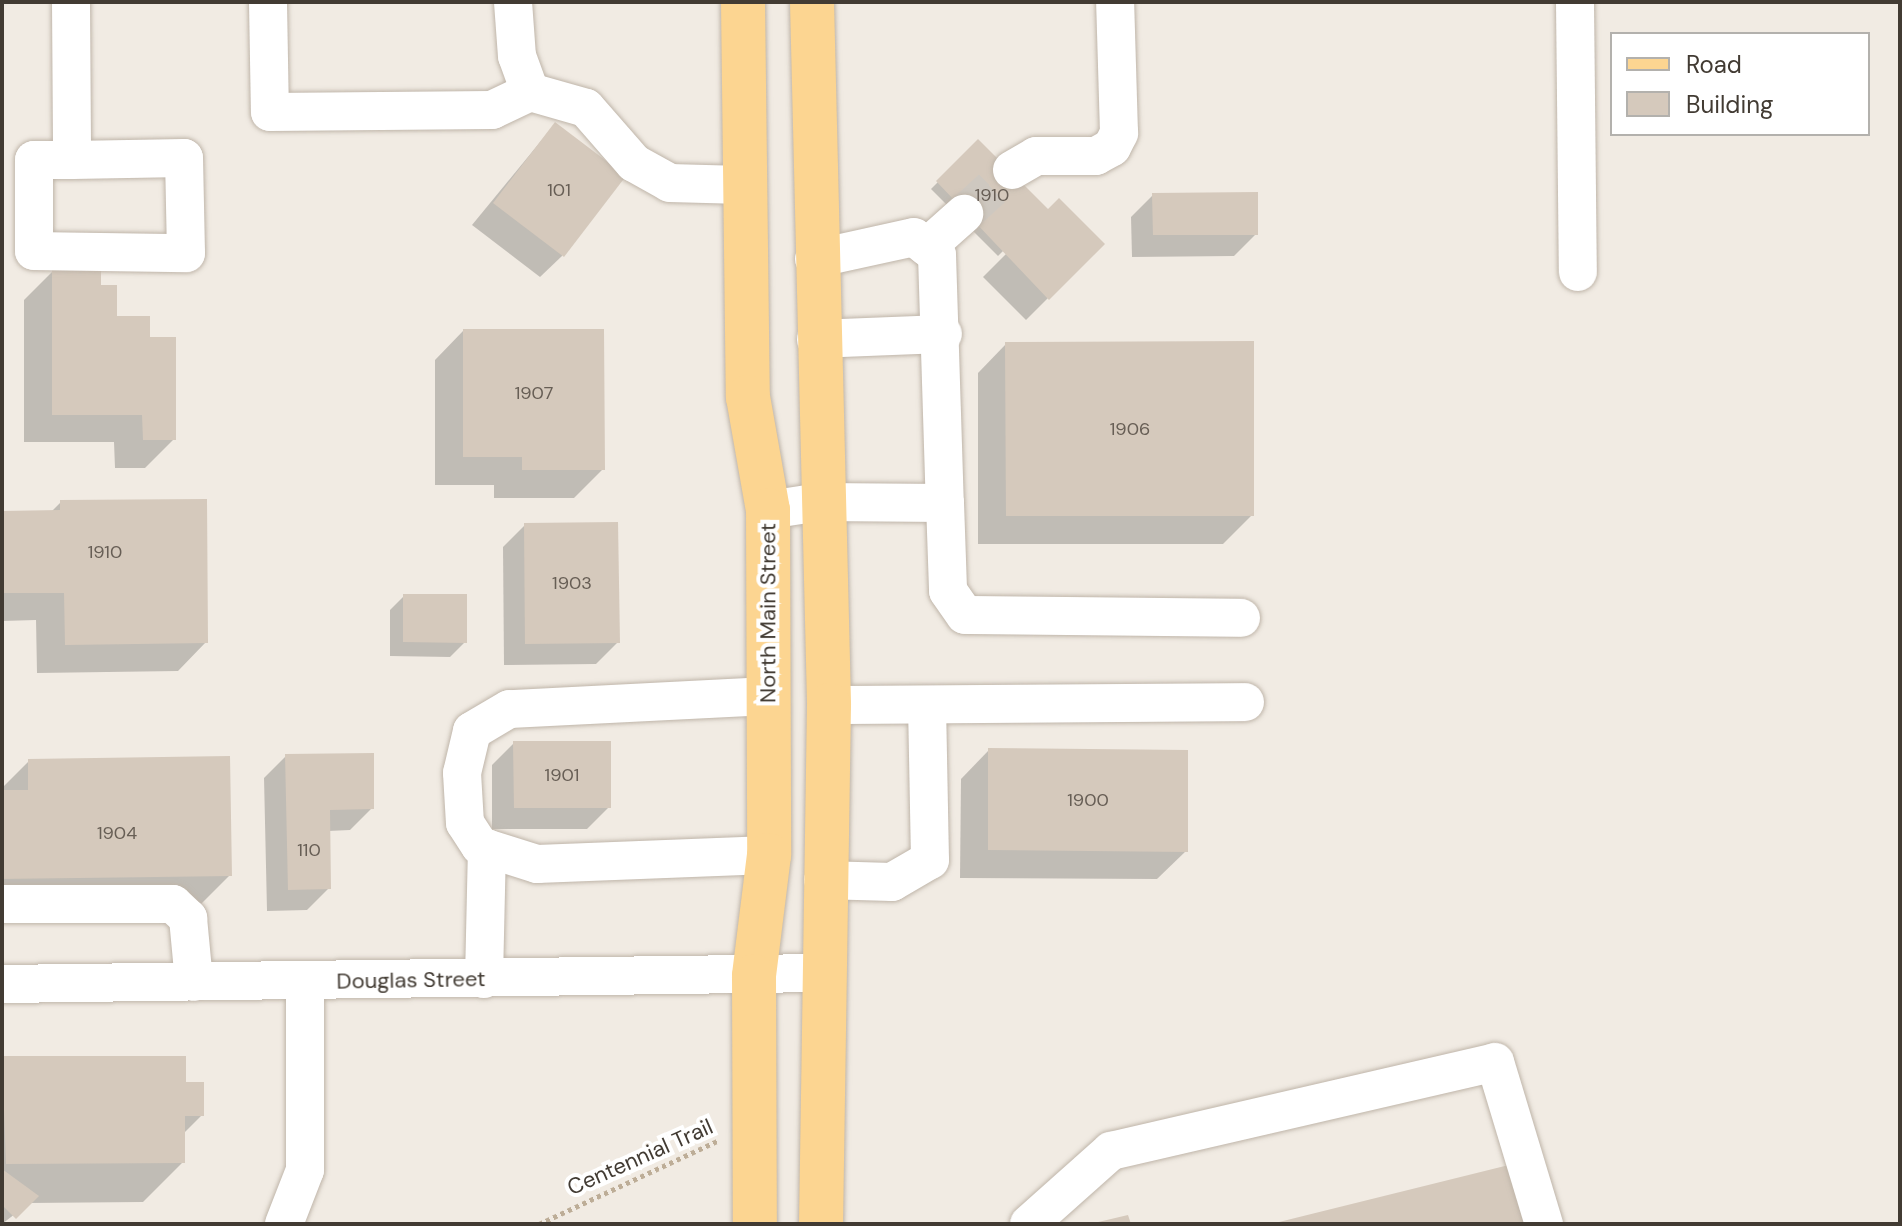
<!DOCTYPE html>
<html>
<head>
<meta charset="utf-8">
<style>
	body { margin:0 }
	#map { position:relative; width:1902px; height:1226px; overflow:hidden; background:#f1ebe3; font-family:"DM Sans",sans-serif }
	div>[style] { position:absolute }
	[style*='--x'] { left:calc(var(--x)*1px); top:calc(var(--y)*1px); width:calc(var(--w)*1px); rotate:calc(var(--a)*1deg) }
	.shadow>* { inset:0; background:#0003 }
	.building>* { inset:0; background:#d5c9bc }
	.minor-tunnel>* { height:38px; margin-top:-19px; transform-origin:0; background:repeating-linear-gradient(90deg,#cec8c0 0 38px,transparent 0 57px) }
	.path>* { height:5px; margin-top:-2.5px; transform-origin:0; background:repeating-linear-gradient(90deg,#bdad97 0 4px,transparent 0 8px) }
	.roads { filter:drop-shadow(0 0 2px #bfb5a9) drop-shadow(0 0 2px #bfb5a9) }
	.minor>* { height:38px; margin:-19px; padding:0 19px; transform-origin:19px; border-radius:19px; background:#fff }
	.major>* { height:44px; margin:-22px; padding:0 22px; transform-origin:22px; border-radius:22px; background:#fcd591 }
	span { translate:-50% -50%; white-space:nowrap; text-align:center; line-height:1.15; -webkit-text-stroke:8px #fff; paint-order:stroke }
	.number-label { font-size:18px; color:#675e55 }
	.number-label span { -webkit-text-stroke-width:0 }
	.street-label { font-size:22px; color:#423b33 }
	.frame { position:absolute; inset:0; border:4px solid #423b33; pointer-events:none }
	.legend { position:absolute; left:1610px; top:32px; width:260px; height:104px; box-sizing:border-box; background:#fff; border:2px solid #b3b1ad; margin:0; padding:10px 14px; list-style:none; font-size:24px; color:#423b33 }
	.legend li { display:flex; align-items:center; gap:16px; height:40px }
	.legend b { width:40px; border:2px solid #b3b1ad }
</style>
</head>
<body>
<div id="map">
	<div class="shadow">
		<i style="clip-path:polygon(555px 124px,562px 256px,540px 277px,472px 225px)"></i>
		<i style="clip-path:polygon(978px 142px,1045px 209px,998px 256px,931px 189px)"></i>
		<i style="clip-path:polygon(1153px 195px,1256px 234px,1234px 256px,1132px 257px,1131px 217px)"></i>
		<i style="clip-path:polygon(1059px 201px,1102px 244px,1026px 320px,983px 277px)"></i>
		<i style="clip-path:polygon(53px 271px,99px 287px,115px 318px,148px 339px,174px 439px,145px 468px,115px 468px,114px 442px,24px 442px,24px 300px)"></i>
		<i style="clip-path:polygon(463px 331px,603px 469px,574px 498px,494px 498px,494px 485px,435px 485px,435px 360px)"></i>
		<i style="clip-path:polygon(1006px 344px,1252px 515px,1223px 544px,978px 544px,978px 373px)"></i>
		<i style="clip-path:polygon(61px 502px,206px 642px,178px 671px,37px 673px,36px 620px,2px 621px,2px 513px,51px 512px)"></i>
		<i style="clip-path:polygon(525px 525px,618px 642px,596px 664px,504px 665px,503px 547px)"></i>
		<i style="clip-path:polygon(404px 596px,465px 642px,450px 657px,390px 656px,390px 610px)"></i>
		<i style="clip-path:polygon(514px 743px,609px 807px,587px 829px,492px 829px,492px 765px)"></i>
		<i style="clip-path:polygon(989px 750px,1186px 851px,1157px 879px,960px 878px,961px 779px)"></i>
		<i style="clip-path:polygon(286px 756px,372px 808px,350px 830px,328px 831px,329px 888px,307px 910px,267px 911px,264px 778px)"></i>
		<i style="clip-path:polygon(29px 761px,230px 875px,201px 904px,2px 907px,2px 788px)"></i>
		<i style="clip-path:polygon(2px 1058px,184px 1058px,184px 1084px,202px 1115px,183px 1134px,183px 1162px,143px 1202px,29px 1203px,2px 1224px)"></i>
	</div>
	<div class="building">
		<i style="clip-path:polygon(555px 122px,626px 176px,564px 257px,493px 203px)"></i>
		<i style="clip-path:polygon(978px 139px,1048px 209px,1059px 198px,1105px 244px,1049px 300px,936px 181px)"></i>
		<i style="clip-path:polygon(1258px 192px,1258px 235px,1153px 235px,1152px 193px)"></i>
		<i style="clip-path:polygon(52px 269px,101px 269px,101px 285px,117px 285px,117px 316px,150px 316px,150px 337px,176px 337px,176px 440px,143px 440px,142px 415px,52px 415px)"></i>
		<i style="clip-path:polygon(463px 329px,604px 329px,605px 470px,522px 470px,522px 457px,463px 457px)"></i>
		<i style="clip-path:polygon(1254px 341px,1254px 516px,1006px 516px,1005px 342px)"></i>
		<i style="clip-path:polygon(207px 499px,208px 643px,65px 645px,64px 593px,2px 593px,2px 511px,60px 510px,60px 500px)"></i>
		<i style="clip-path:polygon(618px 522px,620px 643px,525px 644px,524px 523px)"></i>
		<i style="clip-path:polygon(403px 594px,467px 594px,467px 643px,403px 642px)"></i>
		<i style="clip-path:polygon(513px 741px,611px 741px,611px 808px,514px 808px)"></i>
		<i style="clip-path:polygon(988px 748px,1188px 750px,1188px 852px,988px 850px)"></i>
		<i style="clip-path:polygon(374px 753px,374px 809px,330px 810px,331px 889px,288px 890px,285px 754px)"></i>
		<i style="clip-path:polygon(230px 756px,232px 876px,2px 879px,2px 790px,28px 790px,28px 759px)"></i>
		<i style="clip-path:polygon(2px 1056px,186px 1056px,186px 1082px,204px 1082px,204px 1116px,185px 1116px,185px 1163px,6px 1164px)"></i>
		<i style="clip-path:polygon(1525px 1161px,1538px 1224px,1275px 1224px,1275px 1223px)"></i>
		<i style="clip-path:polygon(2px 1169px,39px 1196px,16px 1219px,2px 1205px)"></i>
		<i style="clip-path:polygon(1128px 1215px,1131px 1224px,1094px 1224px,1094px 1223px)"></i>
	</div>
	<div class="minor-tunnel">
		<i style="--x:964;--y:214;--w:65;--a:-42.5"></i>
	</div>
	<div class="path">
		<i style="--x:539;--y:1224;--w:199;--a:-25"></i>
	</div>
	<div class="roads">
		<div class="minor">
			<i style="--x:71;--y:2;--w:158;--a:89.6"></i>
			<i style="--x:72;--y:160;--w:38;--a:180"></i>
			<i style="--x:34;--y:160;--w:91;--a:90"></i>
			<i style="--x:34;--y:251;--w:152;--a:0.8"></i>
			<i style="--x:186;--y:253;--w:95;--a:-91.2"></i>
			<i style="--x:184;--y:158;--w:112;--a:179"></i>
			<i style="--x:268;--y:2;--w:110;--a:89"></i>
			<i style="--x:270;--y:112;--w:222;--a:-0.5"></i>
			<i style="--x:492;--y:110;--w:42;--a:-25.3"></i>
			<i style="--x:513;--y:2;--w:54;--a:85.8"></i>
			<i style="--x:517;--y:56;--w:38;--a:70"></i>
			<i style="--x:530;--y:92;--w:58;--a:15.9"></i>
			<i style="--x:586;--y:108;--w:73;--a:48.9"></i>
			<i style="--x:634;--y:163;--w:41;--a:29.1"></i>
			<i style="--x:670;--y:183;--w:72;--a:1.6"></i>
			<i style="--x:1575;--y:2;--w:270;--a:89.4"></i>
			<i style="--x:1012;--y:170;--w:28;--a:-30"></i>
			<i style="--x:1036;--y:156;--w:60;--a:0"></i>
			<i style="--x:1096;--y:156;--w:18;--a:-29"></i>
			<i style="--x:1112;--y:147;--w:16;--a:-63"></i>
			<i style="--x:1119;--y:133;--w:131;--a:-91.7"></i>
			<i style="--x:927;--y:247;--w:50;--a:-41.7"></i>
			<i style="--x:814;--y:259;--w:102;--a:-12.4"></i>
			<i style="--x:914;--y:237;--w:29;--a:38"></i>
			<i style="--x:937;--y:255;--w:248;--a:88.2"></i>
			<i style="--x:816;--y:339;--w:127;--a:-2.3"></i>
			<i style="--x:768;--y:510;--w:53;--a:-8.7"></i>
			<i style="--x:820;--y:502;--w:125;--a:0.5"></i>
			<i style="--x:945;--y:503;--w:88;--a:88"></i>
			<i style="--x:948;--y:591;--w:29;--a:55"></i>
			<i style="--x:965;--y:615;--w:276;--a:0.6"></i>
			<i style="--x:768;--y:696;--w:259;--a:177.1"></i>
			<i style="--x:509;--y:709;--w:43;--a:149.3"></i>
			<i style="--x:472;--y:731;--w:43;--a:103.4"></i>
			<i style="--x:462;--y:773;--w:50;--a:86.6"></i>
			<i style="--x:465;--y:823;--w:27;--a:57"></i>
			<i style="--x:480;--y:846;--w:60;--a:17.5"></i>
			<i style="--x:537;--y:864;--w:232;--a:-2.2"></i>
			<i style="--x:829;--y:705;--w:416;--a:-0.4"></i>
			<i style="--x:823;--y:880;--w:69;--a:1.7"></i>
			<i style="--x:892;--y:882;--w:44;--a:-30.1"></i>
			<i style="--x:930;--y:860;--w:155;--a:-91.1"></i>
			<i style="--x:2;--y:904;--w:171;--a:0"></i>
			<i style="--x:173;--y:904;--w:21;--a:43"></i>
			<i style="--x:188;--y:918;--w:64;--a:84.6"></i>
			<i style="--x:484;--y:979;--w:131;--a:-88.7"></i>
			<i style="--x:2;--y:984;--w:818;--a:-0.77"></i>
			<i style="--x:284;--y:1224;--w:58;--a:-68.7"></i>
			<i style="--x:305;--y:1170;--w:189;--a:-90"></i>
			<i style="--x:1029;--y:1224;--w:110;--a:-41.7"></i>
			<i style="--x:1111;--y:1151;--w:394;--a:-13"></i>
			<i style="--x:1495;--y:1062;--w:169;--a:73.2"></i>
		</div>
		<div class="major">
			<i style="--x:743;--y:2;--w:395;--a:89.3"></i>
			<i style="--x:748;--y:397;--w:115;--a:80"></i>
			<i style="--x:768;--y:510;--w:345;--a:89.8"></i>
			<i style="--x:769;--y:855;--w:122;--a:97.1"></i>
			<i style="--x:754;--y:976;--w:248;--a:89.8"></i>
			<i style="--x:812;--y:2;--w:703;--a:88.61"></i>
			<i style="--x:829;--y:705;--w:519;--a:90.88"></i>
		</div>
	</div>
	<div class="number-label">
		<span style="left:559px;top:190px">101</span>
		<span style="left:992px;top:195px">1910</span>
		<span style="left:534px;top:393px">1907</span>
		<span style="left:1130px;top:429px">1906</span>
		<span style="left:105px;top:552px">1910</span>
		<span style="left:572px;top:583px">1903</span>
		<span style="left:562px;top:775px">1901</span>
		<span style="left:1088px;top:800px">1900</span>
		<span style="left:117px;top:833px">1904</span>
		<span style="left:309px;top:850px">110</span>
	</div>
	<div class="street-label">
		<span style="left:768px;top:613px;rotate:-90deg">North Main Street</span>
		<span style="left:411px;top:980px;rotate:-1deg">Douglas Street</span>
		<span style="left:640px;top:1157px;rotate:-24deg">Centennial Trail</span>
	</div>
	<div class="frame"></div>
	<ul class="legend">
	<li><b style="height:10px;background:#fcd591"></b>Road</li>
	<li><b style="height:22px;background:#d5c9bc"></b>Building</li>
	</ul>
</div>
</body>
</html>
